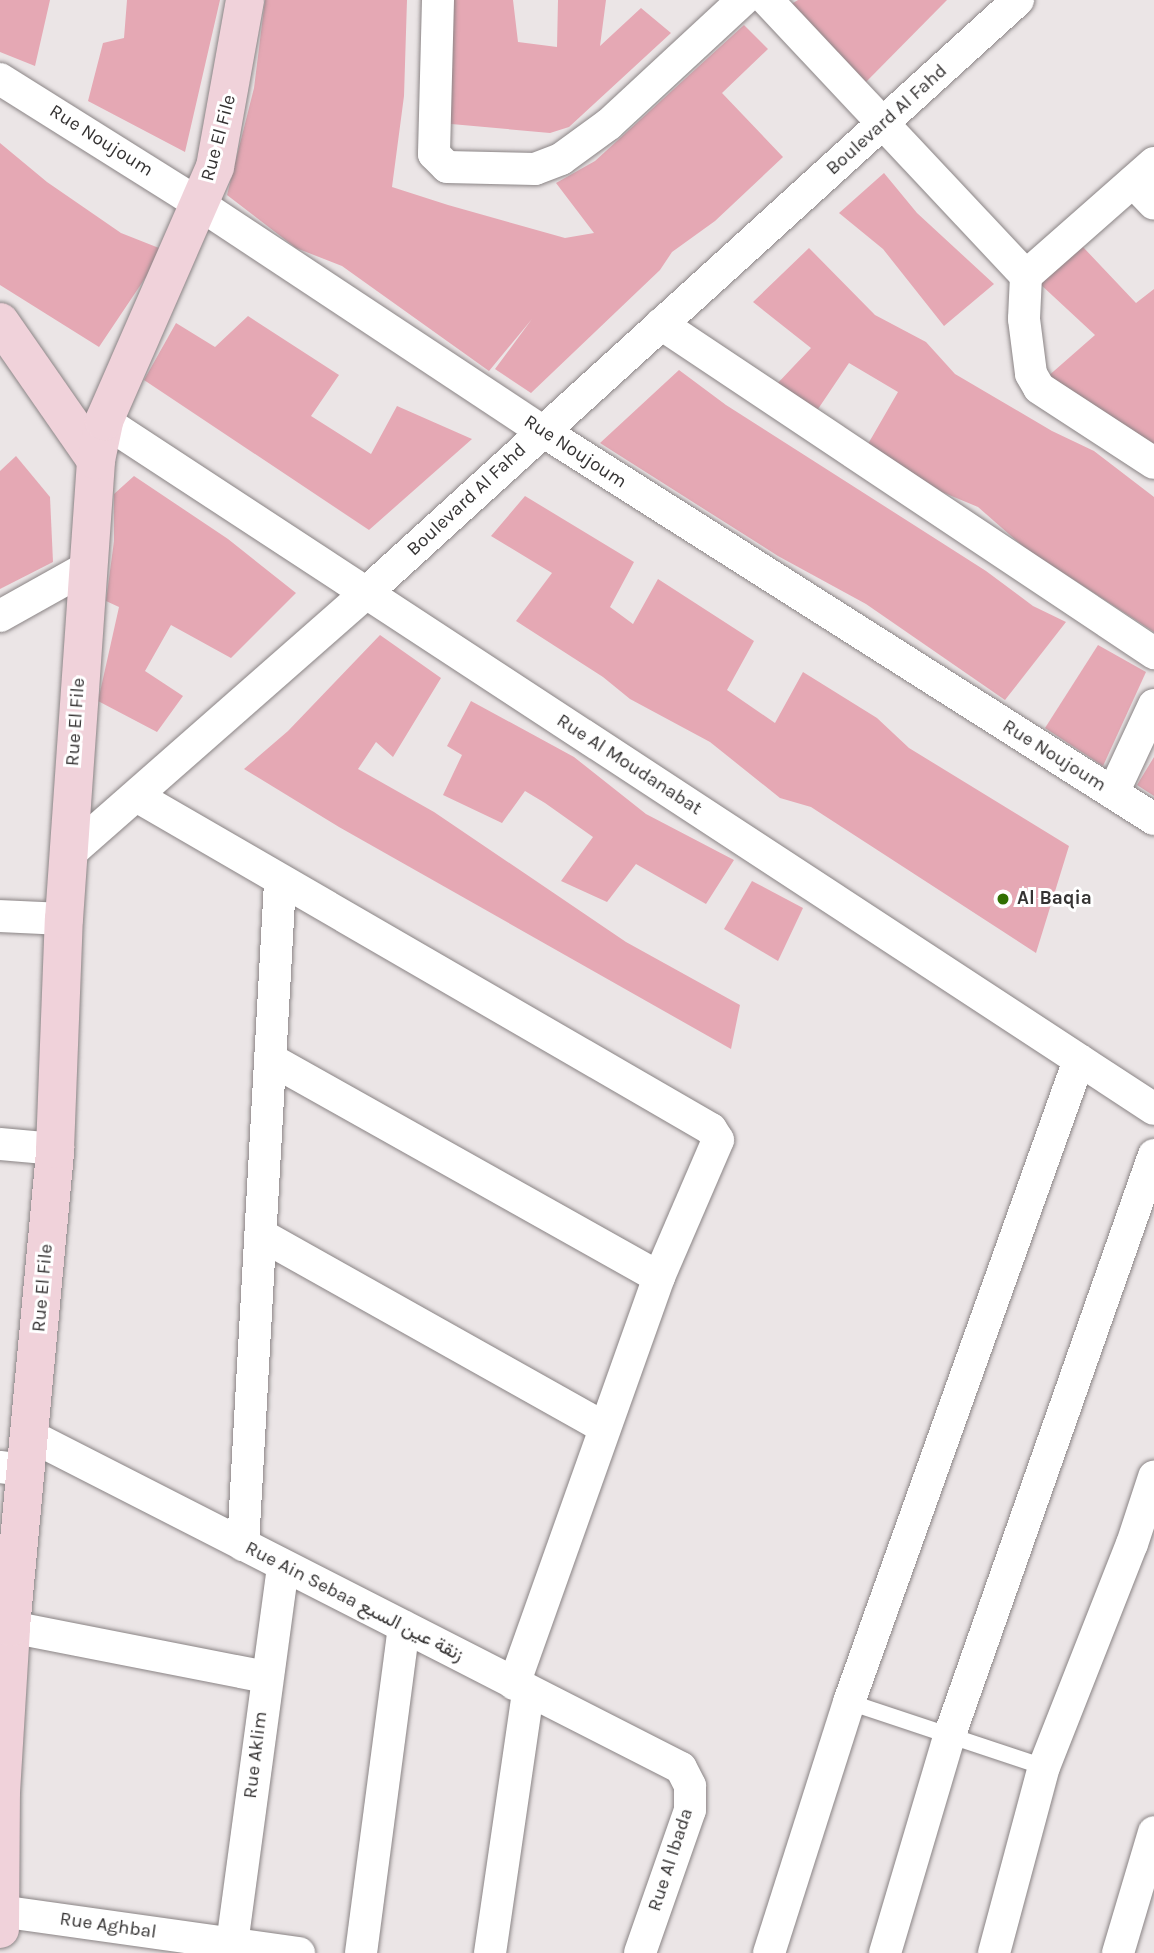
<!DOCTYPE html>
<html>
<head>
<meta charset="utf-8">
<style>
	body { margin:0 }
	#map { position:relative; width:1154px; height:1953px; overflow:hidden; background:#ebe5e6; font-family:Karla,Vazirmatn,sans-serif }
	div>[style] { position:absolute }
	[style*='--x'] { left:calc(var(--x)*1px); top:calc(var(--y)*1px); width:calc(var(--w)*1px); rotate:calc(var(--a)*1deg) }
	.building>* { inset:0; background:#e5a8b4 }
	.roads { filter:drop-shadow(0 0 2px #8a8485) drop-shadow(0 0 2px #8a8485) }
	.lane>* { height:16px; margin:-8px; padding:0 8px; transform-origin:8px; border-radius:8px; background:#fff }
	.street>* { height:32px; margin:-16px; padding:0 16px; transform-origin:16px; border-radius:16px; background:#fff }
	.secondary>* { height:38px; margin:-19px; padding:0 19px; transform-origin:19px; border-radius:19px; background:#f0d2da }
	.dots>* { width:19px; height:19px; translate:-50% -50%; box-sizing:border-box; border:4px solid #fff; border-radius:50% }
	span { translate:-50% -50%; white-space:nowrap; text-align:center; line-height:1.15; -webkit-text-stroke:6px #fff; paint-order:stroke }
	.street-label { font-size:19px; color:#353333 }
	.poi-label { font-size:19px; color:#353333; font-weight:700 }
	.left { translate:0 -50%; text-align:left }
</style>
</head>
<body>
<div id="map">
	<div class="building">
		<i style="clip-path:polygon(0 0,50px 0,35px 66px,0 52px)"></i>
		<i style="clip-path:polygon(127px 0,220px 0,185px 152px,88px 101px,103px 43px,124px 38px)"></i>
		<i style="clip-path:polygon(265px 0,407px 0,404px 96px,392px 187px,448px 205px,565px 238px,594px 233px,556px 183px,595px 161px,744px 25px,768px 49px,722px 93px,783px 157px,715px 221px,672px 252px,660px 270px,531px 393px,495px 369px,532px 319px,489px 371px,342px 266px,296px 248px,227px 195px,254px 88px)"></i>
		<i style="clip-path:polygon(451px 0,513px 0,518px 42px,557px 47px,558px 0,606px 0,600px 46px,641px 8px,671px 33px,569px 127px,550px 133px,440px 123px)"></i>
		<i style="clip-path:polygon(798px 0,947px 0,863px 85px,788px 6px)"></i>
		<i style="clip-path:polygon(0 143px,47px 182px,121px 233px,164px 250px,99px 347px,0 285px)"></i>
		<i style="clip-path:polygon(884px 173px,917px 213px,994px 284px,944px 326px,883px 249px,839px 213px)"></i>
		<i style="clip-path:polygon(1083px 247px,1136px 303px,1154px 289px,1154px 444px,1046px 378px,1095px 335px,1039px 283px)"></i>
		<i style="clip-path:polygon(809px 248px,875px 315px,926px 342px,955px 374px,1052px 431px,1094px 451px,1154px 497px,1154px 632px,1025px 548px,978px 507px,942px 492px,868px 444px,898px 392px,849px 363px,816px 412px,775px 386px,811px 348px,753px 302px)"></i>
		<i style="clip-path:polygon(248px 316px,339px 375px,311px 416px,371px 454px,397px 406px,472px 439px,369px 530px,144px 380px,176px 323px,215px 347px)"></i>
		<i style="clip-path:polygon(679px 370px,726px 405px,986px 571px,1033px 606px,1066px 622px,1005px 700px,866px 604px,778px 556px,600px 443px)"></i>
		<i style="clip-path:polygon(16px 456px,50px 497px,53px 562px,0 589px,0 471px)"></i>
		<i style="clip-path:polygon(134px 476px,228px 539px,296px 593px,231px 658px,171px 625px,145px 671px,183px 696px,157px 732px,98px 701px,119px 607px,106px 601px,114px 541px,114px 494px)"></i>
		<i style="clip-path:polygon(525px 496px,634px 562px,610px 607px,633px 624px,658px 579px,754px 641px,727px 690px,775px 723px,803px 672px,877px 718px,909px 748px,1069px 846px,1036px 953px,811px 807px,780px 798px,710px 742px,630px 699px,603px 677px,516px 621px,552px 573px,491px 536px)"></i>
		<i style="clip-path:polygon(380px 635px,441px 678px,393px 757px,376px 742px,358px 769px,434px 812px,626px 942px,740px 1005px,731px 1049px,339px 827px,244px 769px,288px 731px)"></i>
		<i style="clip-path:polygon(1098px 645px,1146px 672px,1103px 766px,1045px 728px)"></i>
		<i style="clip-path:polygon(471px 701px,574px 757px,646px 814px,734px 860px,706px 904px,636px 864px,607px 902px,561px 881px,593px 837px,545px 803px,525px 791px,502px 823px,443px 795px,462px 755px,447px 746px)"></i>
		<i style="clip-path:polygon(1154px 757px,1154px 796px,1137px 785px)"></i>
		<i style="clip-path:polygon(752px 881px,803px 908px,778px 961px,724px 929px)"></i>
	</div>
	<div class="roads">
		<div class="lane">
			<i style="--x:849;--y:1702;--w:206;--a:18.4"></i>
		</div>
		<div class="street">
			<i style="--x:438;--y:0;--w:154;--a:91.5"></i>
			<i style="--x:434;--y:154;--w:18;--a:45"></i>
			<i style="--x:447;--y:167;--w:88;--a:1.3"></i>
			<i style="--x:535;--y:169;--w:28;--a:-21"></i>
			<i style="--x:561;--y:159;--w:59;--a:-36.1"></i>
			<i style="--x:609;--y:124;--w:183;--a:-42.8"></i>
			<i style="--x:767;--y:0;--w:378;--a:46.8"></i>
			<i style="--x:0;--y:79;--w:235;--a:32.1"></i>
			<i style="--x:199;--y:204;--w:410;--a:33.5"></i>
			<i style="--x:541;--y:430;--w:726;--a:32.4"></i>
			<i style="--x:1154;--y:163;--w:171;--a:138.6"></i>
			<i style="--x:1026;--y:276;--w:43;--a:92.7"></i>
			<i style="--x:1024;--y:319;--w:55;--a:82.7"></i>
			<i style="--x:1031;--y:374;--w:16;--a:60"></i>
			<i style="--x:1039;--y:388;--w:137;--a:33.1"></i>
			<i style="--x:1133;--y:182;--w:30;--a:46"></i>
			<i style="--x:661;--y:324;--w:593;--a:33.72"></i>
			<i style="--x:104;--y:421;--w:1255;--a:33.23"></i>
			<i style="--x:0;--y:616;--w:98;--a:-29.2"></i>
			<i style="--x:1113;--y:793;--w:97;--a:-65"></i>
			<i style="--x:138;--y:797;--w:662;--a:30.09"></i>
			<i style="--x:711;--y:1129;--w:13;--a:58"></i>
			<i style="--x:718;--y:1140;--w:149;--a:113.3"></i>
			<i style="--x:659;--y:1277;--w:432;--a:109.6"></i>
			<i style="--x:68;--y:855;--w:398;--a:-41.3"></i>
			<i style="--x:367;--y:592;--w:880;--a:-42.28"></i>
			<i style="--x:0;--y:916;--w:64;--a:2.7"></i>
			<i style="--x:270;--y:1059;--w:446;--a:29.3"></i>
			<i style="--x:0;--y:1144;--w:55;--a:5.2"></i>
			<i style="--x:263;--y:1236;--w:391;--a:29.3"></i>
			<i style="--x:27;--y:1434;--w:734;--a:27.05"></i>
			<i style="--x:681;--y:1768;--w:20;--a:63"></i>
			<i style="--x:690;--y:1786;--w:24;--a:90"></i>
			<i style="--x:690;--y:1810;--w:151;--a:109.3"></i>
			<i style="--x:0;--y:1467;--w:25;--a:7"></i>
			<i style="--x:243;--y:1545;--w:662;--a:-86.8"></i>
			<i style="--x:11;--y:1627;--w:260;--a:11.1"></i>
			<i style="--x:0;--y:1911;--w:302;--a:8"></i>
			<i style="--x:232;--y:1944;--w:381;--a:-82.3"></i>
			<i style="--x:361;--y:1953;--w:329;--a:-82.5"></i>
			<i style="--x:490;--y:1953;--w:264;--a:-81.7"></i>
			<i style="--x:769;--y:1953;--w:263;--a:-72.3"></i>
			<i style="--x:849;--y:1702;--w:682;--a:-70.29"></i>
			<i style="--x:885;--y:1953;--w:225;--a:-73.5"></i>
			<i style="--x:949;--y:1737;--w:617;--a:-70.6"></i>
			<i style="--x:994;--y:1953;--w:193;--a:-75"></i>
			<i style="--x:1044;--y:1767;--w:240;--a:-68.5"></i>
			<i style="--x:1132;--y:1544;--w:71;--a:-71.8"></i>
			<i style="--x:1118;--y:1953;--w:126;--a:-73.4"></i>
		</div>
		<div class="secondary">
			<i style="--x:0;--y:322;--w:168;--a:55.2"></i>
			<i style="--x:0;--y:1929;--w:137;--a:-89.6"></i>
			<i style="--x:1;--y:1792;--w:165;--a:-86.5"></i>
			<i style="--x:11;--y:1627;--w:480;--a:-84.7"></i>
			<i style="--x:55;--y:1149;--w:230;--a:-87.8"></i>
			<i style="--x:64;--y:919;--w:460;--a:-86"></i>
			<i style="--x:96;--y:460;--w:40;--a:-78"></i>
			<i style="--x:104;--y:421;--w:277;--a:-66.4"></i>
			<i style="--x:215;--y:167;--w:170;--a:-79.8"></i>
		</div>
	</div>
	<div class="dots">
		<i style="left:1003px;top:899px;background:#316f02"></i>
	</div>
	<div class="street-label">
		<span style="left:887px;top:120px;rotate:-42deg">Boulevard Al Fahd</span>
		<span style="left:219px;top:138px;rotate:-75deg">Rue El File</span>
		<span style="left:101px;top:141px;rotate:32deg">Rue Noujoum</span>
		<span style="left:575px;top:452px;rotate:33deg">Rue Noujoum</span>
		<span style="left:467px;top:500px;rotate:-43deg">Boulevard Al Fahd</span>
		<span style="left:76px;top:722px;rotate:-86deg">Rue El File</span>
		<span style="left:1054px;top:756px;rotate:32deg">Rue Noujoum</span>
		<span style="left:629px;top:765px;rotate:33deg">Rue Al Moudanabat</span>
		<span style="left:43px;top:1288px;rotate:-85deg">Rue El File</span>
		<span style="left:354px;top:1602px;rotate:27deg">Rue Ain Sebaa زنقة عين السبع</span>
		<span style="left:256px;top:1755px;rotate:-83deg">Rue Aklim</span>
		<span style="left:671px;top:1860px;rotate:-72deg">Rue Al Ibada</span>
		<span style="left:108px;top:1926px;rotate:8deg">Rue Aghbal</span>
	</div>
	<div class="poi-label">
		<span class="left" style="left:1017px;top:899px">Al Baqia</span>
	</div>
</div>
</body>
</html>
